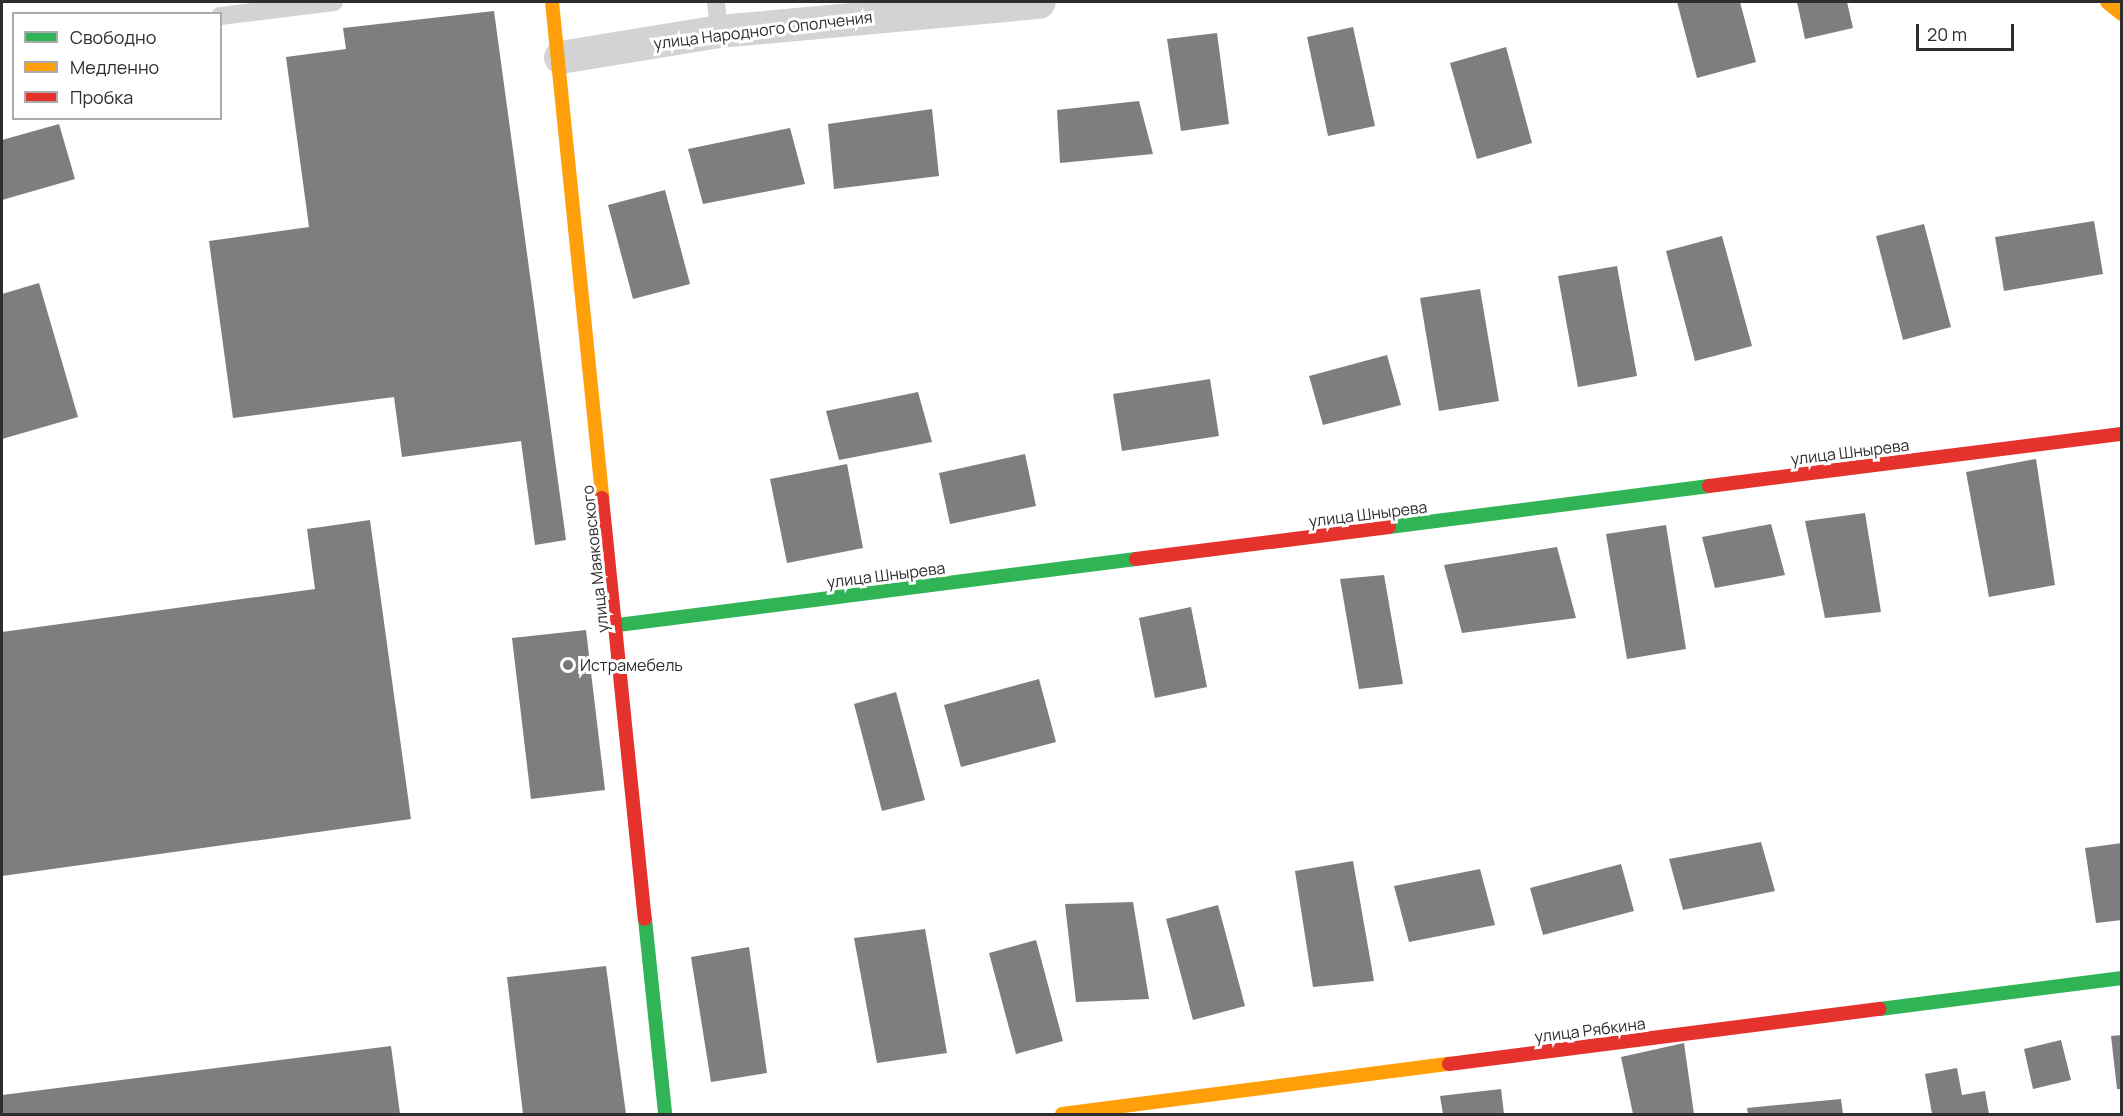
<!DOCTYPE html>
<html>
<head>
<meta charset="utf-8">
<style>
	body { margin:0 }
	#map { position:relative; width:2123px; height:1116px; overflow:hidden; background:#fff; font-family:Manrope,sans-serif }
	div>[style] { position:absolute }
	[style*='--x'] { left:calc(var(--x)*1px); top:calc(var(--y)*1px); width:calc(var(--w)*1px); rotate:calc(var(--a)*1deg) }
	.building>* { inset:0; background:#7e7e7e }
	.lane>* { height:18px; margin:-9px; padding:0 9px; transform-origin:9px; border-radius:9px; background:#d3d3d3 }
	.street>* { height:33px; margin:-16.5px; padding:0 16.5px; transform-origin:16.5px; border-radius:16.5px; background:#d3d3d3 }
	.fast>* { height:14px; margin:-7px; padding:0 7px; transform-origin:7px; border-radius:7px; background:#30b455 }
	.slow>* { height:14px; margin:-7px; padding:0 7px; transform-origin:7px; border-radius:7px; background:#ff9f0a }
	.jam>* { height:14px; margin:-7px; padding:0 7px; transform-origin:7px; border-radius:7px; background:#e5322d }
	.dots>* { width:16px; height:16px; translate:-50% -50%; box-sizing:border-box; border:3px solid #fff; border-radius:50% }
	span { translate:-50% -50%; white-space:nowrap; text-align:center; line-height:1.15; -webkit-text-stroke:6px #fff; paint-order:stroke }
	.street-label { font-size:16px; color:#2e2e2e }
	.poi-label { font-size:16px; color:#2e2e2e }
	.left { translate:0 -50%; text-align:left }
	.frame { position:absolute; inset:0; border:3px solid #2e2e2e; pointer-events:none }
	.legend { position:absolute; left:12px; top:12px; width:210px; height:108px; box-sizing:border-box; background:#fff; border:2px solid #ababab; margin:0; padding:8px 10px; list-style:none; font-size:18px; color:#2e2e2e }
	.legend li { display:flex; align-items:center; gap:12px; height:30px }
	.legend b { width:30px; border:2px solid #ababab }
	.scale { position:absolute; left:1916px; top:24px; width:98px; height:27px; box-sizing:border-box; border:3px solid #2e2e2e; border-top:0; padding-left:8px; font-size:18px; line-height:21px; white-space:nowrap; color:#2e2e2e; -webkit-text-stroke:4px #fff; paint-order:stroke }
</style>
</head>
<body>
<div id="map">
	<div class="building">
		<i style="clip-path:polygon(1677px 2px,1740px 2px,1756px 62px,1697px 78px)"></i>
		<i style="clip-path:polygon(1797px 2px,1847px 2px,1853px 28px,1805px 39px)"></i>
		<i style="clip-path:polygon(494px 11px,566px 540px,535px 545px,521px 441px,402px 457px,394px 397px,233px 418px,209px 241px,309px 227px,286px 57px,346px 49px,343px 28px)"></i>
		<i style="clip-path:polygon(1353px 27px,1375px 126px,1328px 136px,1307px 37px)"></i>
		<i style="clip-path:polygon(1217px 33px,1229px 124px,1181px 131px,1167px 39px)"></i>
		<i style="clip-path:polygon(1506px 47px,1532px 143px,1477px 159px,1450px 63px)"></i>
		<i style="clip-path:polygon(1139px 101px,1153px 154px,1060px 163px,1057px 110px)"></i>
		<i style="clip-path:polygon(932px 109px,939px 176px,834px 189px,828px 124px)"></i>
		<i style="clip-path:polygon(59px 124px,75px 179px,2px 200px,2px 140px)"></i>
		<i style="clip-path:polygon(790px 128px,805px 184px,703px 204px,688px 149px)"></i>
		<i style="clip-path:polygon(665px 190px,690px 284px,633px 299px,608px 205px)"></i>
		<i style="clip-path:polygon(2094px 221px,2103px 274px,2004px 291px,1995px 237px)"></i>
		<i style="clip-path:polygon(1924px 224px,1951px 327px,1903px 340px,1876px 236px)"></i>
		<i style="clip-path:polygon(1722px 236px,1752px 346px,1695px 361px,1666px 251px)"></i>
		<i style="clip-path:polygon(1617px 266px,1637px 376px,1578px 387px,1558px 276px)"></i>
		<i style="clip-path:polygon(39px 283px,78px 417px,2px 439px,2px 294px)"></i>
		<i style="clip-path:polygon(1480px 289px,1499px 401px,1439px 411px,1420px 298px)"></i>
		<i style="clip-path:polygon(1387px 355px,1401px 405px,1323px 425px,1309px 376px)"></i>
		<i style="clip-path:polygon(1210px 379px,1219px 436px,1122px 451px,1113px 394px)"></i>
		<i style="clip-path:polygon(918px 392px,932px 442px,839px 460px,826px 411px)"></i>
		<i style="clip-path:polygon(1025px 454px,1036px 506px,950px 524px,939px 473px)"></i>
		<i style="clip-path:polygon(2036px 459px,2055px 585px,1989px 597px,1966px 472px)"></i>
		<i style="clip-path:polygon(847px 464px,863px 548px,787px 563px,770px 479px)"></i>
		<i style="clip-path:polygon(1865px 513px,1881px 612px,1825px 618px,1805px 521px)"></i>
		<i style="clip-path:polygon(370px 520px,411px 819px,2px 876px,2px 632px,315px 589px,307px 529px)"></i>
		<i style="clip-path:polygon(1771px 524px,1785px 575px,1715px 588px,1702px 537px)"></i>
		<i style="clip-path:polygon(1666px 525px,1686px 649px,1627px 659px,1606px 534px)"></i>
		<i style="clip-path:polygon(1557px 547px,1576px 618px,1462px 633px,1444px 565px)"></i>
		<i style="clip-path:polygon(1384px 575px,1403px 684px,1359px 689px,1340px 579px)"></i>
		<i style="clip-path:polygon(1191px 607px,1207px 687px,1155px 698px,1139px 618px)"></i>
		<i style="clip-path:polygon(586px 630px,605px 790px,531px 799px,512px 638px)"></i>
		<i style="clip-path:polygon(1039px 679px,1056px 742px,961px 767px,944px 705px)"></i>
		<i style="clip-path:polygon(896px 692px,925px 800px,882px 811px,854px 704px)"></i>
		<i style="clip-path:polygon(1761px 842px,1775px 891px,1683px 910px,1669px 859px)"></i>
		<i style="clip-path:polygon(2122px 843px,2122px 920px,2096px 923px,2085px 848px)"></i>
		<i style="clip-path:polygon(1353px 861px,1374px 981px,1313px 987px,1295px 871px)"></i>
		<i style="clip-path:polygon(1621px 864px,1634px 911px,1543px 935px,1530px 888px)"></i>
		<i style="clip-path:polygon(1480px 869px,1495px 925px,1409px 942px,1394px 886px)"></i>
		<i style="clip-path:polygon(1133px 902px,1149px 999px,1076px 1002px,1065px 904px)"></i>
		<i style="clip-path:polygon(1218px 905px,1245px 1006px,1193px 1020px,1166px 919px)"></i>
		<i style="clip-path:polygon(925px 929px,947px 1053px,877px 1063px,854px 938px)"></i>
		<i style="clip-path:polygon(1036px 940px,1063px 1041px,1016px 1054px,989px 953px)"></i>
		<i style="clip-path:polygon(749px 947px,767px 1073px,711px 1082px,691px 957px)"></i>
		<i style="clip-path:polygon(606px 966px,626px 1114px,523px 1114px,507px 977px)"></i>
		<i style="clip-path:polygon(2122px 1035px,2122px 1089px,2117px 1089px,2111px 1036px)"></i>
		<i style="clip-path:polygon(2061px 1040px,2071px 1080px,2033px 1089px,2024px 1049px)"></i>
		<i style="clip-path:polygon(1684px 1043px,1694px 1114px,1633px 1114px,1621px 1057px)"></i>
		<i style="clip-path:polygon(391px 1046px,400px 1114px,2px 1114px,2px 1095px)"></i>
		<i style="clip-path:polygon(1957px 1068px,1962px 1095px,1985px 1091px,1989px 1114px,1932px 1114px,1925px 1074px)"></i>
		<i style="clip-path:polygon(1501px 1089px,1504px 1114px,1443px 1114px,1440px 1096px)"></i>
		<i style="clip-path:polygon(1841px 1099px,1843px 1114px,1748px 1114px,1747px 1108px)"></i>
	</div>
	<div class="lane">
		<i style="--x:716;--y:2;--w:29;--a:84"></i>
		<i style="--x:220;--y:16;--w:115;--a:-7"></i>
	</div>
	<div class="street">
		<i style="--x:560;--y:57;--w:161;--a:-9.3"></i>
		<i style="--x:719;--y:31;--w:321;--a:-5.2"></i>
	</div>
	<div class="fast">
		<i style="--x:1389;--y:527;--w:323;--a:-7.3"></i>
		<i style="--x:618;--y:625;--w:522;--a:-7.26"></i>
		<i style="--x:645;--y:919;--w:196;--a:84.1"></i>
		<i style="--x:1880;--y:1009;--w:244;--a:-7.3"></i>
	</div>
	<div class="slow">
		<i style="--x:552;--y:2;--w:499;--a:84.2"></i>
		<i style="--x:2107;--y:2;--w:19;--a:39"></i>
		<i style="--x:1062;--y:1114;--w:390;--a:-7.4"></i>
	</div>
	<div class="jam">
		<i style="--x:1709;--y:486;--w:416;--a:-7.2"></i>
		<i style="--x:602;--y:498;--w:423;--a:84.2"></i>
		<i style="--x:1136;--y:559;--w:255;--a:-7.2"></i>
		<i style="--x:1449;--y:1064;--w:434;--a:-7.3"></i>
	</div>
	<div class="dots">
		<i style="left:568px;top:665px;background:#777"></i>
	</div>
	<div class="street-label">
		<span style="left:763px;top:30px;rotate:-7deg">улица Народного Ополчения</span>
		<span style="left:1850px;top:452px;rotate:-7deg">улица Шнырева</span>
		<span style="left:1368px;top:514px;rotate:-7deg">улица Шнырева</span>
		<span style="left:595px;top:559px;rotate:-96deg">улица Маяковского</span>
		<span style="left:886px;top:575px;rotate:-7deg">улица Шнырева</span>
		<span style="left:1590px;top:1030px;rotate:-7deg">улица Рябкина</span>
	</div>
	<div class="poi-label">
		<span class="left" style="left:580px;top:665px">Истрамебель</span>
	</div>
	<div class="frame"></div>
	<ul class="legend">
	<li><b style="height:8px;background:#30b455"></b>Свободно</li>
	<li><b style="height:8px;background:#ff9f0a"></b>Медленно</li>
	<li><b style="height:8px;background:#e5322d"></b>Пробка</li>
	</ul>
	<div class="scale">20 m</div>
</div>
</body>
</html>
